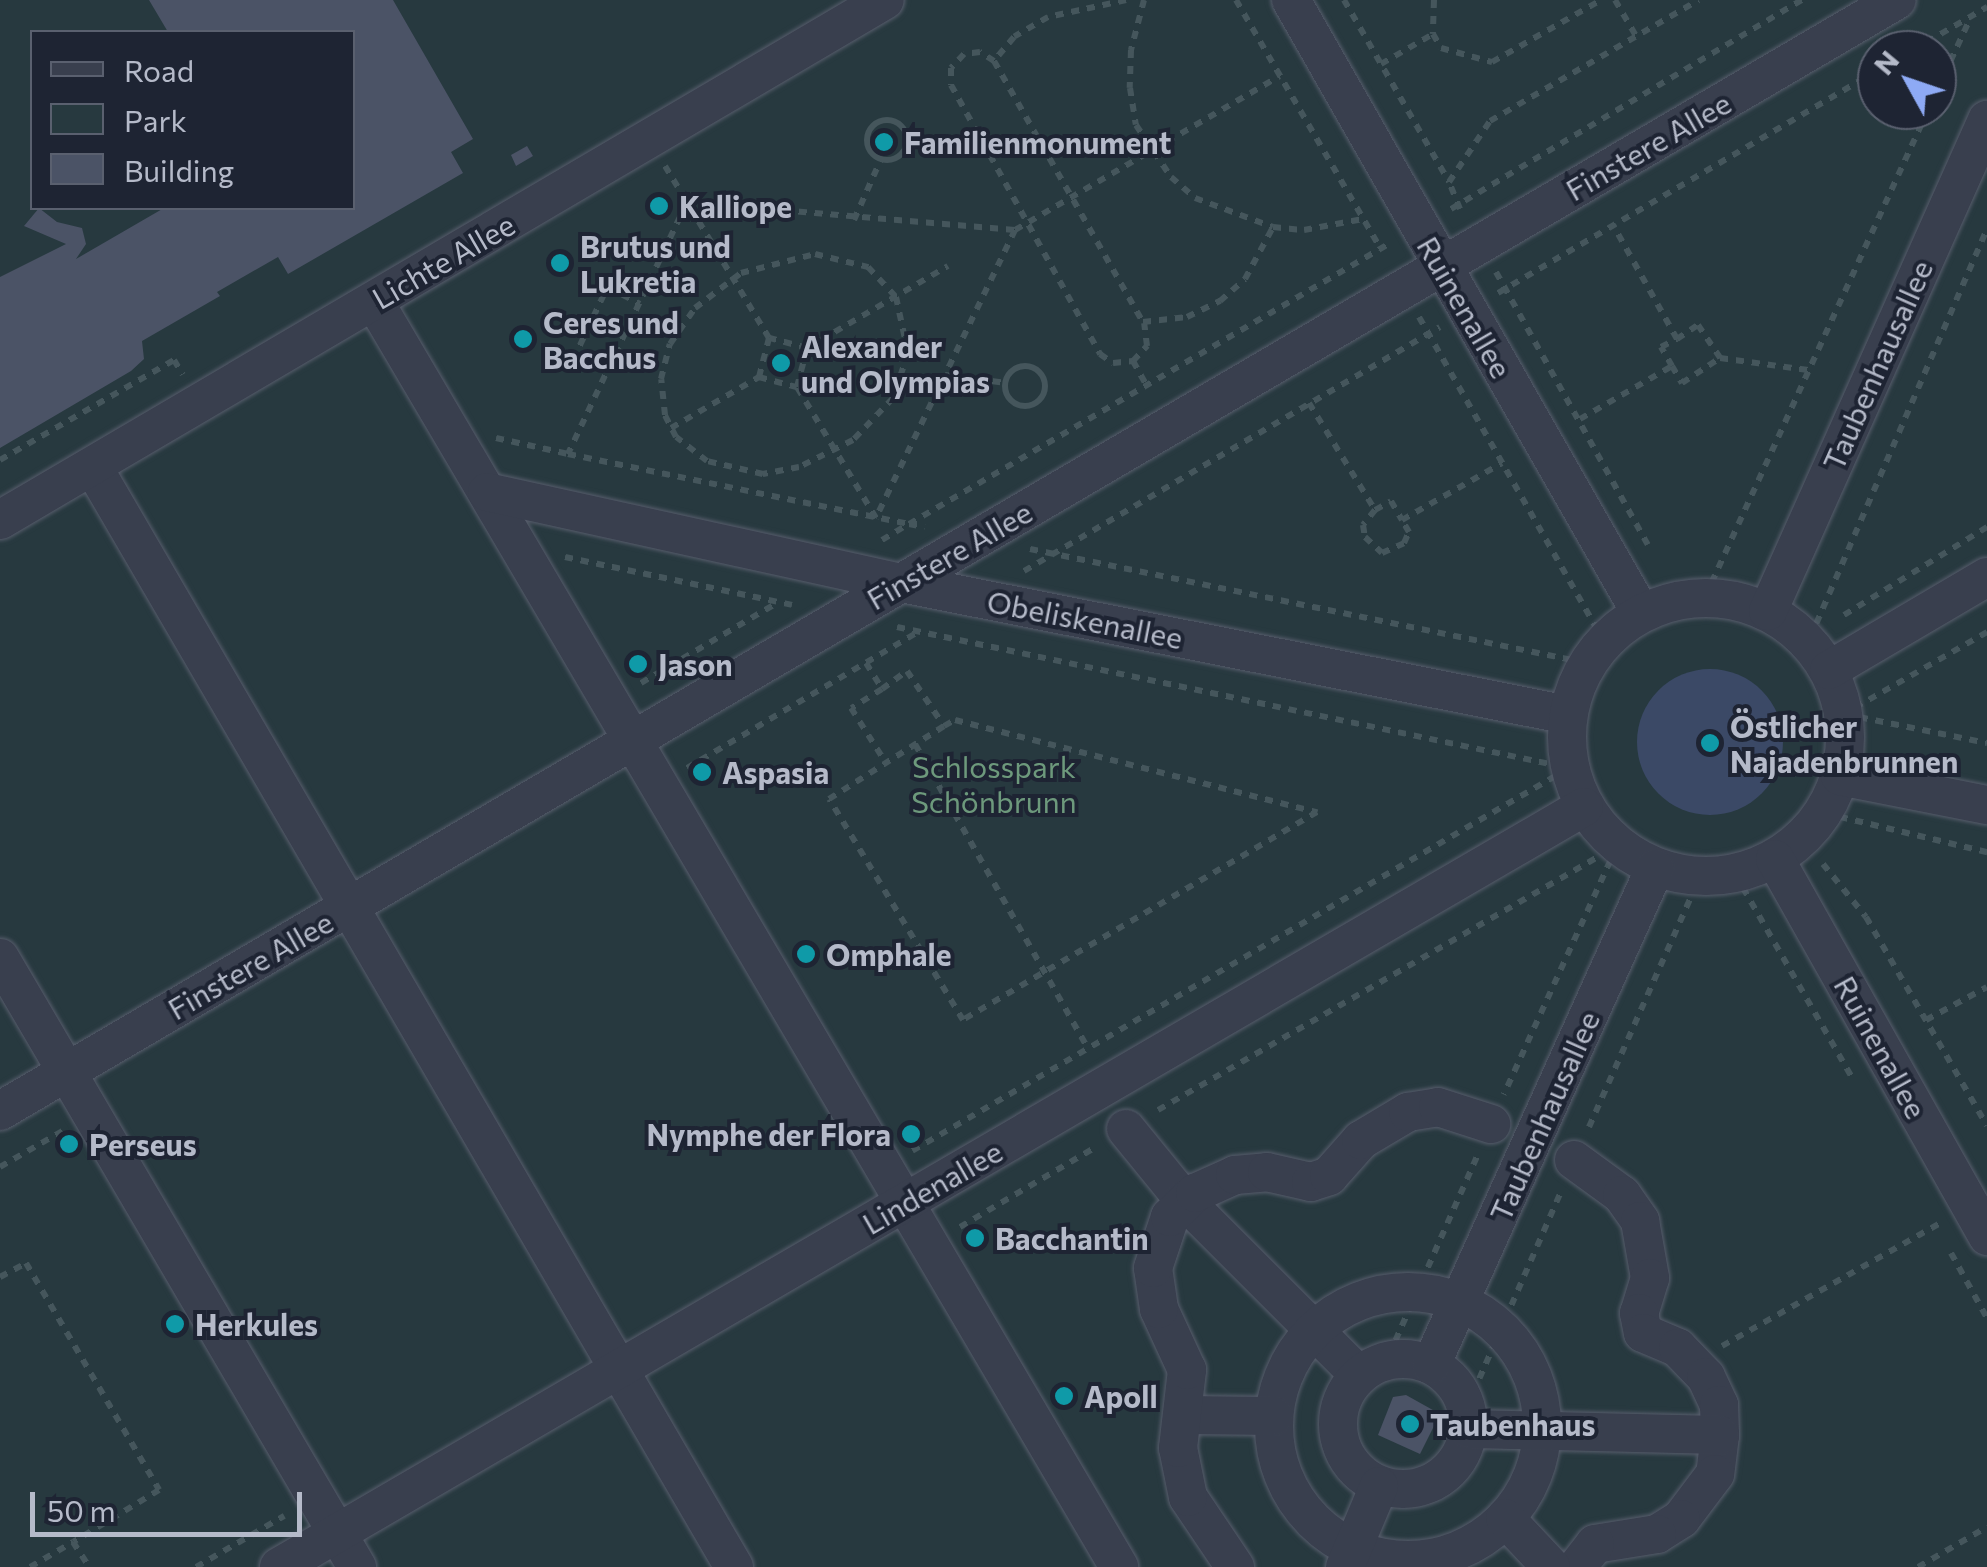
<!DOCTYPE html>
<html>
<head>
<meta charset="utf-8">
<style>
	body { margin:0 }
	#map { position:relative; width:1987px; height:1567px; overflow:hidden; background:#252d3e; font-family:Commissioner,sans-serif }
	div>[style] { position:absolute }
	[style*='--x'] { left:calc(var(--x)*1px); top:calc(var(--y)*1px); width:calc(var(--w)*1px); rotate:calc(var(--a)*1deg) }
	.green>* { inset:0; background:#27393f }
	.water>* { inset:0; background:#3b4966 }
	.round { border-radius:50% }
	.building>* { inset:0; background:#4b5366 }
	.path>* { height:6px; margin-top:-3px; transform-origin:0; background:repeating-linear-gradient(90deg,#45565c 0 8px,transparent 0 16px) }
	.path>.ring { margin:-3px; padding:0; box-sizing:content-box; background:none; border:6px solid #45565c; border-radius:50% }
	.roads { filter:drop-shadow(0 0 2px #575d6c) drop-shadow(0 0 2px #575d6c) }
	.street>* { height:38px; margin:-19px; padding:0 19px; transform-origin:19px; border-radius:19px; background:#393f4e }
	.street>.ring { margin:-19px; padding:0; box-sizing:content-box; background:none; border:38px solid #393f4e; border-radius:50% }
	.dots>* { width:28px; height:28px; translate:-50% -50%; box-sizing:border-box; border:5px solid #1e2433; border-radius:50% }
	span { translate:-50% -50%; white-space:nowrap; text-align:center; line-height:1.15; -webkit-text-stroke:8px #1e2433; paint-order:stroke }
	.poi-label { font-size:30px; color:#b5bac9; font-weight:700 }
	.left { translate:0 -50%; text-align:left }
	.right { translate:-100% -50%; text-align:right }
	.street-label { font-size:30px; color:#b5bac9 }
	.park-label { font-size:30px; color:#6d997c }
	.legend { position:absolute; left:30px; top:30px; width:325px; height:180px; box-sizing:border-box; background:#1e2433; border:2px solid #5a606f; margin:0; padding:12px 18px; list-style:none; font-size:30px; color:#b5bac9 }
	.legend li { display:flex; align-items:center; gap:20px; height:50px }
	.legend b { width:50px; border:2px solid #5a606f }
	.north { position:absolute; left:1857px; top:30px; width:100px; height:100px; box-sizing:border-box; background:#1e2433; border:2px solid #5a606f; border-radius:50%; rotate:310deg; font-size:28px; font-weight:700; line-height:40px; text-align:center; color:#b5bac9 }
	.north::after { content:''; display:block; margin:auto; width:35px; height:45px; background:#8eaaf5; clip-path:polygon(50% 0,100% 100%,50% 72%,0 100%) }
	.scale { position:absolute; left:30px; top:1492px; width:272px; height:45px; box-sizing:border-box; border:5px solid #b5bac9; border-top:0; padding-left:12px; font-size:30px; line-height:35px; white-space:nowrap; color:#b5bac9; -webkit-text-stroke:8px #1e2433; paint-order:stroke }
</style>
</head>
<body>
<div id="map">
	<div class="green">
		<i style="clip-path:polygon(evenodd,0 0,1987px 0,1987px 1567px,0 1567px,0 0,32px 32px,352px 32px,352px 208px,32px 208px,32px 32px,0 0,1877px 50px,1937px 50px,1937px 110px,1877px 110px,1877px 50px)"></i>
	</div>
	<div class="water">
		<i class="round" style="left:1637px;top:669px;width:146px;height:146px"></i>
	</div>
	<div class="building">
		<i style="clip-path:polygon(149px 0,393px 0,473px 139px,451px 152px,463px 173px,288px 274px,278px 257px,217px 292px,220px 296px,142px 341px,144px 359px,131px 371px,0 448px,0 277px,66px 244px,24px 226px,39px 208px,57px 222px,82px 228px,86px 244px,76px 259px,164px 208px,352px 208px,352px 32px,168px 32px)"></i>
		<i style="clip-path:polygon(527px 146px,533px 156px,516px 166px,511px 155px)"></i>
		<i style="clip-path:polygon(1406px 1395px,1440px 1414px,1420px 1454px,1378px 1435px,1393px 1397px)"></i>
	</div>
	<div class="path">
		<i style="--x:1126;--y:0;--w:80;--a:167.7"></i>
		<i style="--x:1048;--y:17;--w:39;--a:150"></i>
		<i style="--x:1014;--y:37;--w:31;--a:130"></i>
		<i style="--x:994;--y:61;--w:301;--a:60.3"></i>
		<i style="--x:1143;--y:322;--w:44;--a:-6.5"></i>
		<i style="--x:1187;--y:317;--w:37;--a:-26"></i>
		<i style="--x:1220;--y:301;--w:33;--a:-41"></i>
		<i style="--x:1245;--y:279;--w:59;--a:-61.7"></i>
		<i style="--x:1144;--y:0;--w:52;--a:104.6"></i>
		<i style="--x:1131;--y:50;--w:38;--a:92"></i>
		<i style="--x:1130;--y:88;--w:37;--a:81"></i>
		<i style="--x:1136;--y:125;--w:63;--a:56.1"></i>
		<i style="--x:1171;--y:177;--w:32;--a:41"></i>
		<i style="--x:1195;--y:198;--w:83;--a:20.4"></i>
		<i style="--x:1273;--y:227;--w:31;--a:6"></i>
		<i style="--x:1304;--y:230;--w:60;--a:-10.6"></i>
		<i style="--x:1236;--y:0;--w:288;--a:59.8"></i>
		<i style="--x:1344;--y:0;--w:210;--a:60"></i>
		<i style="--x:1434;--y:0;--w:34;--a:92"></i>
		<i style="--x:1433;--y:34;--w:16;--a:60"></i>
		<i style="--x:1441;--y:48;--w:53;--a:15.4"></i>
		<i style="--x:1492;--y:62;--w:125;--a:-29.6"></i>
		<i style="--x:1615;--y:0;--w:42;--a:59.7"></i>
		<i style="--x:1913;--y:50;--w:86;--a:-30.2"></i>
		<i style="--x:994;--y:61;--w:17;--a:-147"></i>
		<i style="--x:980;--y:52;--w:16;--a:173"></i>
		<i style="--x:964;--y:54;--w:19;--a:133"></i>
		<i style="--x:951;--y:68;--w:17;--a:90"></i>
		<i style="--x:951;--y:85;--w:308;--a:61"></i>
		<i style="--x:1100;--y:354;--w:16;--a:35"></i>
		<i style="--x:1113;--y:363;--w:20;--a:-6"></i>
		<i style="--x:1133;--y:361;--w:26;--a:61"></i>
		<i style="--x:1381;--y:64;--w:60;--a:-30"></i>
		<i style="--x:1937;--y:90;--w:78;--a:-65.1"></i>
		<i class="ring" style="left:867px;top:120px;width:34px;height:34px"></i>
		<i style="--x:665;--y:166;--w:42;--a:58.6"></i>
		<i style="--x:687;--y:202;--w:279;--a:115.3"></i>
		<i style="--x:568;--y:454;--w:348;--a:11.6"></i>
		<i style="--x:909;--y:524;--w:559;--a:-30.28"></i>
		<i style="--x:1451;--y:209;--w:409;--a:-30.8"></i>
		<i style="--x:1460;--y:209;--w:29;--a:-112"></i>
		<i style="--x:1449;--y:182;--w:73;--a:-56.1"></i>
		<i style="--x:1490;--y:121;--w:241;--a:-30.1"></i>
		<i style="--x:854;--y:220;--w:67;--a:-66.1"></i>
		<i style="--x:1015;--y:230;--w:306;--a:-30.2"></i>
		<i style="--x:815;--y:254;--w:55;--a:13.8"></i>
		<i style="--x:868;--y:267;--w:41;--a:47"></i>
		<i style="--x:896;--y:297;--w:57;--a:77.9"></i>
		<i style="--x:908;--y:353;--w:47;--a:108.4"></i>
		<i style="--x:893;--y:398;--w:58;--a:133.6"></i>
		<i style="--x:853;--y:440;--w:60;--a:153.4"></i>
		<i style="--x:799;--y:467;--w:37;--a:169"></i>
		<i style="--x:763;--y:474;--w:57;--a:-166.9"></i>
		<i style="--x:707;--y:461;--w:39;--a:-142"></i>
		<i style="--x:676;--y:437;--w:25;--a:-117"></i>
		<i style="--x:665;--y:415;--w:36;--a:-96"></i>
		<i style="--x:661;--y:379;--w:36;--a:-76"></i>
		<i style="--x:670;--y:344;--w:44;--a:-55.2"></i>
		<i style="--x:695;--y:308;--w:58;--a:-37.3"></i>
		<i style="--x:741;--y:273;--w:76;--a:-14.4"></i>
		<i style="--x:1496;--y:272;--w:312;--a:60.9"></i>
		<i style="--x:608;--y:287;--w:36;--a:28"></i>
		<i style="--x:1498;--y:293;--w:439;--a:-30.4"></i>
		<i style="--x:1419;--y:317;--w:373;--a:60.3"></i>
		<i style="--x:769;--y:338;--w:159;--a:-121.1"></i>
		<i style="--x:687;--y:202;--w:329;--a:4.9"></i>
		<i style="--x:1015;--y:230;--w:320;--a:115.8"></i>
		<i style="--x:876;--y:518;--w:153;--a:-121.1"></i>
		<i style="--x:1677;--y:339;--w:25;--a:-34"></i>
		<i style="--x:1698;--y:325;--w:40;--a:56"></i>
		<i style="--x:807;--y:348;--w:163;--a:-30.2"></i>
		<i style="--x:573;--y:360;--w:94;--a:-64.8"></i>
		<i style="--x:1133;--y:361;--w:21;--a:-47"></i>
		<i style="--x:1147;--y:346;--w:23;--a:-97"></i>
		<i style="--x:1672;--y:366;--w:20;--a:60"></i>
		<i style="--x:1682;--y:383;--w:45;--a:-33.3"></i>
		<i style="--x:1720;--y:358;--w:89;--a:7.8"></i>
		<i class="ring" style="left:1005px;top:366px;width:34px;height:34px"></i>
		<i style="--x:945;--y:375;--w:62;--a:7.5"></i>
		<i style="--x:1309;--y:403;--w:126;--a:58.3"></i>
		<i style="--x:1375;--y:510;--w:18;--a:-29"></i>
		<i style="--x:1391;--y:501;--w:22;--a:60"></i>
		<i style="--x:1402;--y:520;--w:115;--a:-29.7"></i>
		<i style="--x:1580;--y:419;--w:106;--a:-29.9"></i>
		<i style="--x:1672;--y:366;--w:22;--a:-120"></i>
		<i style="--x:1661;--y:347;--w:18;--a:-27"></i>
		<i style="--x:1677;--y:339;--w:131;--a:-119.3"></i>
		<i style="--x:671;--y:428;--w:102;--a:-30.1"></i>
		<i style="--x:759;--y:377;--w:39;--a:15"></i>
		<i style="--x:797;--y:387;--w:40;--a:-75.6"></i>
		<i style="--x:807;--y:348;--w:39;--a:-165"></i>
		<i style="--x:769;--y:338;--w:40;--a:104.4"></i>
		<i style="--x:496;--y:438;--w:74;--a:12.5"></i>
		<i style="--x:0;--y:460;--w:201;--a:-29.9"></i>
		<i style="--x:174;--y:360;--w:17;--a:59"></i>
		<i style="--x:1375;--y:510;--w:19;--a:129"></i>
		<i style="--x:1363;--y:525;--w:12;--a:81"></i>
		<i style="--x:1365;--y:537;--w:23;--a:43"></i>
		<i style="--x:1382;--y:553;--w:24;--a:-24"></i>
		<i style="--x:1404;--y:543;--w:12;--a:-66"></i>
		<i style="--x:1409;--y:532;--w:14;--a:-120"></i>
		<i style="--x:882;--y:540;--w:31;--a:-31"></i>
		<i style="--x:909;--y:524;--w:16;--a:11"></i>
		<i style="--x:1030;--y:549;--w:569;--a:11.57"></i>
		<i style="--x:565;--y:557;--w:232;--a:11.9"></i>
		<i style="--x:1024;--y:571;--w:482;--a:-30.4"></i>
		<i style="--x:1705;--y:597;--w:536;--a:-65.4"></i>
		<i style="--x:1844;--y:615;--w:168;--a:-31.6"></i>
		<i style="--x:897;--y:627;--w:687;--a:11.85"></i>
		<i style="--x:1569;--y:768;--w:760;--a:149.76"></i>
		<i style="--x:1987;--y:632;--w:165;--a:150.2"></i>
		<i style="--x:1844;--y:714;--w:146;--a:11.5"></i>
		<i style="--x:1810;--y:638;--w:447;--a:-66.6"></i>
		<i style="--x:866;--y:663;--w:31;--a:58"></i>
		<i style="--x:882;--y:689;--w:31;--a:-36"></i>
		<i style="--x:907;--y:671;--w:66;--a:56.1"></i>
		<i style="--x:944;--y:726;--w:13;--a:-29"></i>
		<i style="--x:955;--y:720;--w:374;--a:14.3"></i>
		<i style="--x:1317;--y:812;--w:411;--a:149.6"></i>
		<i style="--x:963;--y:1020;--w:258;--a:-121.2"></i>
		<i style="--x:829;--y:799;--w:136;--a:-32.4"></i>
		<i style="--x:641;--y:683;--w:158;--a:-30.5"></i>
		<i style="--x:882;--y:689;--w:36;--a:148"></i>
		<i style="--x:851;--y:708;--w:65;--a:57.5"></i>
		<i style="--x:915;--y:744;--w:350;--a:60.4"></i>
		<i style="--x:687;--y:768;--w:268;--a:-30.5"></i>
		<i style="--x:1824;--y:813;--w:168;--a:13.5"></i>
		<i style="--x:1823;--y:864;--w:68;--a:50.9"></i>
		<i style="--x:1866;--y:917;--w:241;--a:59.9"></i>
		<i style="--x:1735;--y:874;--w:239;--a:60.1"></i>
		<i style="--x:1926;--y:1020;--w:69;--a:-28.4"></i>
		<i style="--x:1158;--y:1110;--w:530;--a:-29.91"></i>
		<i style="--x:1617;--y:846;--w:273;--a:114.5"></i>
		<i style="--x:1589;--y:1127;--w:274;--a:-66.1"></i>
		<i style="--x:0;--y:1167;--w:74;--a:-30"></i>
		<i style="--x:960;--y:1227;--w:158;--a:-30.5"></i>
		<i style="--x:1951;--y:1253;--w:74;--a:61"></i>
		<i style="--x:0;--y:1277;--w:30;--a:-28"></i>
		<i style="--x:26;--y:1263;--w:263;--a:59.6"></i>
		<i style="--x:159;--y:1490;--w:100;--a:148.8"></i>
		<i style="--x:73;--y:1542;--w:30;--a:57"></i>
		<i style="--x:1722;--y:1346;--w:253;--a:-29.4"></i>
		<i style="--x:1389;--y:1355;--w:218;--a:-66.1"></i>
		<i style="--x:1473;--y:1393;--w:217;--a:-66.4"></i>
		<i style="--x:30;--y:1567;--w:50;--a:-30.2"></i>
		<i style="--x:196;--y:1567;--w:102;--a:-30.1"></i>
		<i style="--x:1918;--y:1567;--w:80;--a:-30.1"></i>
	</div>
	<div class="roads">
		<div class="street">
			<i style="--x:1291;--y:0;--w:706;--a:60.28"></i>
			<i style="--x:374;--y:301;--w:1469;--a:59.52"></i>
			<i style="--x:93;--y:467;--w:1273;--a:59.77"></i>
			<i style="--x:487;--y:492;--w:424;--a:12.4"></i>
			<i style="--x:901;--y:583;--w:680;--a:11.19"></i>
			<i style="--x:0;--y:520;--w:1026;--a:-30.44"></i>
			<i class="ring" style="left:1567px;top:598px;width:240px;height:240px"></i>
			<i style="--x:1768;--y:611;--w:538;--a:-65.96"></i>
			<i style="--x:1829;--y:670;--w:183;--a:-30.5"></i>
			<i style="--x:1840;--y:776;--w:150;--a:11.2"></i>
			<i style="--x:1775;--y:859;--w:433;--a:60.6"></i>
			<i style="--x:0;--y:958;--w:706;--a:59.62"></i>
			<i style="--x:0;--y:1111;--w:2198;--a:-30.36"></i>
			<i style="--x:1126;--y:1129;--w:92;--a:50.8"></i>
			<i style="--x:1184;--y:1200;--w:247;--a:45"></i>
			<i style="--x:1574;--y:1160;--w:59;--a:36.1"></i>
			<i style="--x:1622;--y:1195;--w:32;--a:55"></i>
			<i style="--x:1640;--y:1221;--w:58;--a:80"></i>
			<i style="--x:1650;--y:1278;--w:37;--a:107"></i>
			<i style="--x:1639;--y:1313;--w:20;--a:79"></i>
			<i style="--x:1643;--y:1333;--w:38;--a:23"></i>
			<i style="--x:1678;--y:1348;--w:40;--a:46"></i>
			<i style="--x:1706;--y:1377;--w:31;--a:65"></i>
			<i style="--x:1719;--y:1405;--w:30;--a:88"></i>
			<i style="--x:1720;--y:1435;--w:39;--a:97"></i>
			<i style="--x:1715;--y:1474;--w:56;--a:127.1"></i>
			<i style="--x:1681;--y:1519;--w:28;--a:148"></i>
			<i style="--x:1657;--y:1534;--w:63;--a:170.8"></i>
			<i style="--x:1595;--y:1544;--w:29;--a:128"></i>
			<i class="ring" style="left:1274px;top:1292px;width:230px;height:230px"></i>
			<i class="ring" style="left:1338px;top:1359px;width:92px;height:92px"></i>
			<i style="--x:1431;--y:1365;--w:545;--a:-65.74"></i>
			<i style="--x:1184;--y:1415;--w:90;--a:0.6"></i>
			<i style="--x:1469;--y:1429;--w:251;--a:1.4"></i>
			<i style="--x:1505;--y:1518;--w:67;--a:46.8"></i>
			<i style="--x:279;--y:1567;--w:1510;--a:-30.22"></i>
			<i style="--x:1235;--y:1567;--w:84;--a:-123.9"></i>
			<i style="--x:1188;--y:1497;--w:50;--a:-101.5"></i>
			<i style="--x:1178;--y:1448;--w:79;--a:-83.4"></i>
			<i style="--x:1187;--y:1370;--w:67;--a:-114.7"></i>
			<i style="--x:1159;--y:1309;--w:41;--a:-98.3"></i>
			<i style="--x:1153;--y:1268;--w:54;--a:-71.6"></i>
			<i style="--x:1170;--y:1217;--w:35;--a:-44"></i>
			<i style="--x:1195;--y:1193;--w:44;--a:-24.2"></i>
			<i style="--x:1235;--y:1175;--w:32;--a:-5"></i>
			<i style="--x:1267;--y:1172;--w:45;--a:12.8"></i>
			<i style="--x:1311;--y:1182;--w:19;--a:-18"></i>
			<i style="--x:1329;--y:1176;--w:48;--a:-48.4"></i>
			<i style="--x:1361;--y:1140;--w:55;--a:-30.8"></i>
			<i style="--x:1408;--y:1112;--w:30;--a:-9"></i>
			<i style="--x:1438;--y:1107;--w:56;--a:17.8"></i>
			<i style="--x:1345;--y:1567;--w:88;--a:-67.2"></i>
		</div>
	</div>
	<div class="dots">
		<i style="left:884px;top:142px;background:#0f9aa8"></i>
		<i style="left:659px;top:206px;background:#0f9aa8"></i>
		<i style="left:560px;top:263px;background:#0f9aa8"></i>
		<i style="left:523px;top:339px;background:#0f9aa8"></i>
		<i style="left:781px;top:363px;background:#0f9aa8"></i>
		<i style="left:638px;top:664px;background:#0f9aa8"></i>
		<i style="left:1710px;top:743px;background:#0f9aa8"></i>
		<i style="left:702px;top:772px;background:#0f9aa8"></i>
		<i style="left:806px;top:954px;background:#0f9aa8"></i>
		<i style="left:911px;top:1134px;background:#0f9aa8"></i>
		<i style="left:69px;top:1144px;background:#0f9aa8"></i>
		<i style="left:975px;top:1238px;background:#0f9aa8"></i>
		<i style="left:175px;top:1324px;background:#0f9aa8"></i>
		<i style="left:1064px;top:1396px;background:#0f9aa8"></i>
		<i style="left:1410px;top:1424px;background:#0f9aa8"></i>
	</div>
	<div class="poi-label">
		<span class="left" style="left:904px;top:142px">Familienmonument</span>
		<span class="left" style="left:679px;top:206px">Kalliope</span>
		<span class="left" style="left:580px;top:263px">Brutus und<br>Lukretia</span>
		<span class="left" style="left:543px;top:339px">Ceres und<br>Bacchus</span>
		<span class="left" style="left:801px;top:363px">Alexander<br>und Olympias</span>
		<span class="left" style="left:658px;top:664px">Jason</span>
		<span class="left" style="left:1730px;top:743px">Östlicher<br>Najadenbrunnen</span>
		<span class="left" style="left:722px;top:772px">Aspasia</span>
		<span class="left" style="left:826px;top:954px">Omphale</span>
		<span class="right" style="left:891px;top:1134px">Nymphe der Flora</span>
		<span class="left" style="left:89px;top:1144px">Perseus</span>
		<span class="left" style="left:995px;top:1238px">Bacchantin</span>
		<span class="left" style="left:195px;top:1324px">Herkules</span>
		<span class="left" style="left:1084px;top:1396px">Apoll</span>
		<span class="left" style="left:1430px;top:1424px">Taubenhaus</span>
	</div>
	<div class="street-label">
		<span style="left:1648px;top:146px;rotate:-30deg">Finstere Allee</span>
		<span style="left:443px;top:261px;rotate:-30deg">Lichte Allee</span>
		<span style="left:1465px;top:307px;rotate:60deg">Ruinenallee</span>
		<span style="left:1877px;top:365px;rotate:-66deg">Taubenhausallee</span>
		<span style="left:949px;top:555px;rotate:-30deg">Finstere Allee</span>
		<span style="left:1085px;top:619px;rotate:11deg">Obeliskenallee</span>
		<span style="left:250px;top:965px;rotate:-30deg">Finstere Allee</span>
		<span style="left:1881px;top:1047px;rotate:61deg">Ruinenallee</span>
		<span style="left:1544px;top:1116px;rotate:-66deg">Taubenhausallee</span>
		<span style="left:932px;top:1187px;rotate:-30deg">Lindenallee</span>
	</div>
	<div class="park-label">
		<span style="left:994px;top:783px">Schlosspark<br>Schönbrunn</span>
	</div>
	<ul class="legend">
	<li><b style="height:12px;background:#393f4e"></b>Road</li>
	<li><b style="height:28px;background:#27393f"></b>Park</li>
	<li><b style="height:28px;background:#4b5366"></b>Building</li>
	</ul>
	<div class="north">N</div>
	<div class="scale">50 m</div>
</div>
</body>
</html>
